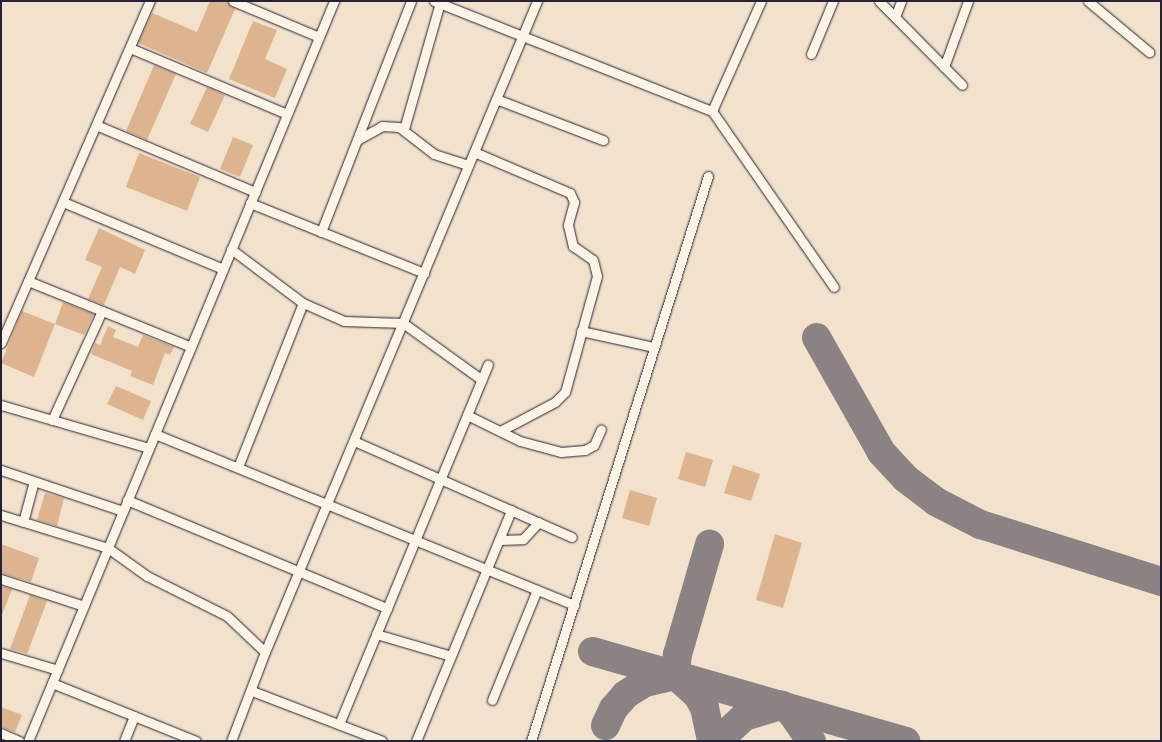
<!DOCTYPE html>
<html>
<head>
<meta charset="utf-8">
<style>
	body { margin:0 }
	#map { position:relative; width:1162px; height:742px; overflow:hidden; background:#f3e2cb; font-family:Mali,sans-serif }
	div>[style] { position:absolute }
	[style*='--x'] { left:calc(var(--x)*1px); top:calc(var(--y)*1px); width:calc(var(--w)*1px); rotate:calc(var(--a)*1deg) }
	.taxiway>* { height:29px; margin:-14.5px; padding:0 14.5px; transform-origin:14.5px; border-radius:14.5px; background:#8a8283 }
	.building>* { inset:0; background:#ddb48e }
	.roads { filter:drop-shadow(0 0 1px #22223b) drop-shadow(0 0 1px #22223b) }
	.street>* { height:9px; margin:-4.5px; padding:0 4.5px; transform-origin:4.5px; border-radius:4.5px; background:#fcf5e5 }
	span { translate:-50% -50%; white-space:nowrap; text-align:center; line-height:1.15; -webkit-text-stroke:4px #fcf5e5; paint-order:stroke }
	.frame { position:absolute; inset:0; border:2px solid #22223b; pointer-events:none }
</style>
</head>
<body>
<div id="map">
	<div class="taxiway">
		<i style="--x:816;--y:337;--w:132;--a:60.5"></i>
		<i style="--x:881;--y:452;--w:35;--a:47"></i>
		<i style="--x:905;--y:478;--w:38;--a:37"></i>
		<i style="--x:935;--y:501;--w:51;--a:27.1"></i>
		<i style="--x:980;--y:524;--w:190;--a:17.5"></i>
		<i style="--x:592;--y:651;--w:326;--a:16"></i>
		<i style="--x:675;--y:675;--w:21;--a:-85"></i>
		<i style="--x:677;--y:654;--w:115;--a:-73.8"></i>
		<i style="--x:605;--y:725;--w:19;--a:-65"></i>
		<i style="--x:613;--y:708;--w:18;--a:-49"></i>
		<i style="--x:625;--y:694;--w:22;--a:-32"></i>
		<i style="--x:644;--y:682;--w:32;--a:-13"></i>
		<i style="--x:675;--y:675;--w:30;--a:42"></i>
		<i style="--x:697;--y:695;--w:14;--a:60"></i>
		<i style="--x:704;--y:707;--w:35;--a:78"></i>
		<i style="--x:717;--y:741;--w:37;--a:-43"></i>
		<i style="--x:744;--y:716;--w:39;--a:-17"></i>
		<i style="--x:781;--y:705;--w:11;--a:34"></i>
		<i style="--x:790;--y:711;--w:37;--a:55"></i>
	</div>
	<div class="building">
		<i style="clip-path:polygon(210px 1px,227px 1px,235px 9px,207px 73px,138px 43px,152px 13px,197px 32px)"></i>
		<i style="clip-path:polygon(253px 21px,277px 30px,265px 59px,287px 69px,275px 98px,229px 79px)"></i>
		<i style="clip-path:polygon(154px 65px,176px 74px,147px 140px,126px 131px)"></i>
		<i style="clip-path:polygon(207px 87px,225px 95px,208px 132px,190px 124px)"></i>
		<i style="clip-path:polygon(233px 137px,253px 145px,240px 177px,220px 169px)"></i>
		<i style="clip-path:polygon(139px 153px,200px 177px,187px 211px,126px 187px)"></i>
		<i style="clip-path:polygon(99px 228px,145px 250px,135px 274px,120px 267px,104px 305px,88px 299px,102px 267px,85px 260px)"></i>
		<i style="clip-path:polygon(63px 302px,94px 314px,84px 335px,55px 324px,34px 377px,1px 363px,22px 311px,55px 324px)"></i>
		<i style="clip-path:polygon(108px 326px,116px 330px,113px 337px,138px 347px,143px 335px,174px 347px,170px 355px,165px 353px,153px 385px,130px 376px,132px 371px,91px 354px,95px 343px,100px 345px)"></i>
		<i style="clip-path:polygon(116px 386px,151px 401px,143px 420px,107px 404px)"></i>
		<i style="clip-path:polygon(686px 452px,713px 460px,705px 487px,678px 479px)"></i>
		<i style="clip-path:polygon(733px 465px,760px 474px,751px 501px,724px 493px)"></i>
		<i style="clip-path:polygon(630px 490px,657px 498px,649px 526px,622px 518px)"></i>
		<i style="clip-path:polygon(45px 493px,64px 498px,57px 526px,37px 520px)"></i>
		<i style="clip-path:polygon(775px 534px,802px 543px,783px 608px,756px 600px)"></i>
		<i style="clip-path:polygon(1px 544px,39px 558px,31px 582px,1px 573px)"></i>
		<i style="clip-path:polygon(1px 586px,12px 589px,2px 615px,1px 615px)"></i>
		<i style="clip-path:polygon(30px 595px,47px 601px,27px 654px,10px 649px)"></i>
		<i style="clip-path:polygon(1px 707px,22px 715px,15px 732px,1px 727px)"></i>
	</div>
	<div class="roads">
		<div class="street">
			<i style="--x:233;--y:1;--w:93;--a:22.7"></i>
			<i style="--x:434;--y:1;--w:299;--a:21.6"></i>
			<i style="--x:712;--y:111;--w:214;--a:55.3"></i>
			<i style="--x:879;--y:1;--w:118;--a:45.3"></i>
			<i style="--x:1088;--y:1;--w:80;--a:39.9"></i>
			<i style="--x:895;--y:17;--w:17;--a:-69"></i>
			<i style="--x:130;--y:48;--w:170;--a:22.8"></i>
			<i style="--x:811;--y:54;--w:57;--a:-67.5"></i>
			<i style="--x:944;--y:67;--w:70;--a:-70"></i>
			<i style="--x:496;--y:99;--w:115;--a:21"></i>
			<i style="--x:712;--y:111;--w:120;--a:-66"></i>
			<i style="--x:96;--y:125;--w:173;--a:22.8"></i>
			<i style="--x:404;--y:129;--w:131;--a:-74.1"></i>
			<i style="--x:357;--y:140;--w:29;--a:-29"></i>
			<i style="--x:382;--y:126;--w:17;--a:3"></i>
			<i style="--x:399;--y:127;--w:44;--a:37.6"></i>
			<i style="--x:434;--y:154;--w:36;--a:18"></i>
			<i style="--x:474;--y:152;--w:104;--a:23.1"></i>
			<i style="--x:570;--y:193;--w:10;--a:66"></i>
			<i style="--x:574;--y:202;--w:24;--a:105"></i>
			<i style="--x:568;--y:225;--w:22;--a:77"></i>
			<i style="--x:573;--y:246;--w:24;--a:35"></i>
			<i style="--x:593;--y:260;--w:16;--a:76"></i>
			<i style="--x:597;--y:276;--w:120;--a:105.4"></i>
			<i style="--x:565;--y:392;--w:14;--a:135"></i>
			<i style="--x:555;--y:402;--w:62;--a:152.2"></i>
			<i style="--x:63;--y:202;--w:173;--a:22.7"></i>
			<i style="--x:250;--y:203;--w:188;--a:21.9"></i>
			<i style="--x:321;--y:232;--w:248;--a:-68.7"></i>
			<i style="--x:231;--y:249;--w:90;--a:36.9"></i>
			<i style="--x:303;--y:303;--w:45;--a:23.7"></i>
			<i style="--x:344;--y:321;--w:59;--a:1.9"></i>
			<i style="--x:403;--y:323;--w:97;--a:35.8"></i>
			<i style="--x:28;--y:281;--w:176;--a:22"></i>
			<i style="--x:581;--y:331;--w:75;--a:12.4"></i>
			<i style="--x:1;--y:343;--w:373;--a:-66.5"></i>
			<i style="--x:1;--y:405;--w:154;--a:16.2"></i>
			<i style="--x:467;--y:415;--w:59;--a:26.1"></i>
			<i style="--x:520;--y:441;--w:42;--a:15"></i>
			<i style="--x:561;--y:452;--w:24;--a:-5"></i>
			<i style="--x:585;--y:450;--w:10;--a:-29"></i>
			<i style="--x:594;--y:445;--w:17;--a:-66"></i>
			<i style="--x:52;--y:420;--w:120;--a:-65.4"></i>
			<i style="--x:155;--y:434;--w:453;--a:22.2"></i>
			<i style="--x:354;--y:441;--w:238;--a:23.8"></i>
			<i style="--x:238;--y:467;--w:176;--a:-68.4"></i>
			<i style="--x:1;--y:470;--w:129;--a:18.6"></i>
			<i style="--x:127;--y:500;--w:282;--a:22.6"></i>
			<i style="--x:1;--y:515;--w:112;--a:17.1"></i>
			<i style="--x:108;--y:548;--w:48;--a:35.7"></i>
			<i style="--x:147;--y:576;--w:89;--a:26.6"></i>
			<i style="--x:227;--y:616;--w:52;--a:43.5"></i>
			<i style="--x:23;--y:522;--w:42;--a:-75"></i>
			<i style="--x:499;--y:540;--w:24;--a:-2"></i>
			<i style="--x:523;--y:539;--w:23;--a:-47"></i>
			<i style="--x:1;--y:579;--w:87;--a:18"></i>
			<i style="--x:376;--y:634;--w:78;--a:16.3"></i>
			<i style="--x:1;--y:653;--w:59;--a:16.6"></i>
			<i style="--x:52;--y:683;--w:155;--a:21.9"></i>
			<i style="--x:252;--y:691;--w:139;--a:21"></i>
			<i style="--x:492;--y:700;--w:119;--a:-67.8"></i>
			<i style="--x:339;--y:724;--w:389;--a:-67.5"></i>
			<i style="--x:1;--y:733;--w:20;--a:24"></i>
			<i style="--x:28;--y:741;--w:801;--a:-67.53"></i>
			<i style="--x:124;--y:741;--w:27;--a:-68"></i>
			<i style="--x:231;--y:741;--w:95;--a:-69.1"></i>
			<i style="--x:265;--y:652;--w:706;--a:-67.32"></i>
			<i style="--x:416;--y:741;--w:250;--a:-67.6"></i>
			<i style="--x:531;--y:741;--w:592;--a:-72.61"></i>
		</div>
	</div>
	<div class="frame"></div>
</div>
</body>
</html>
